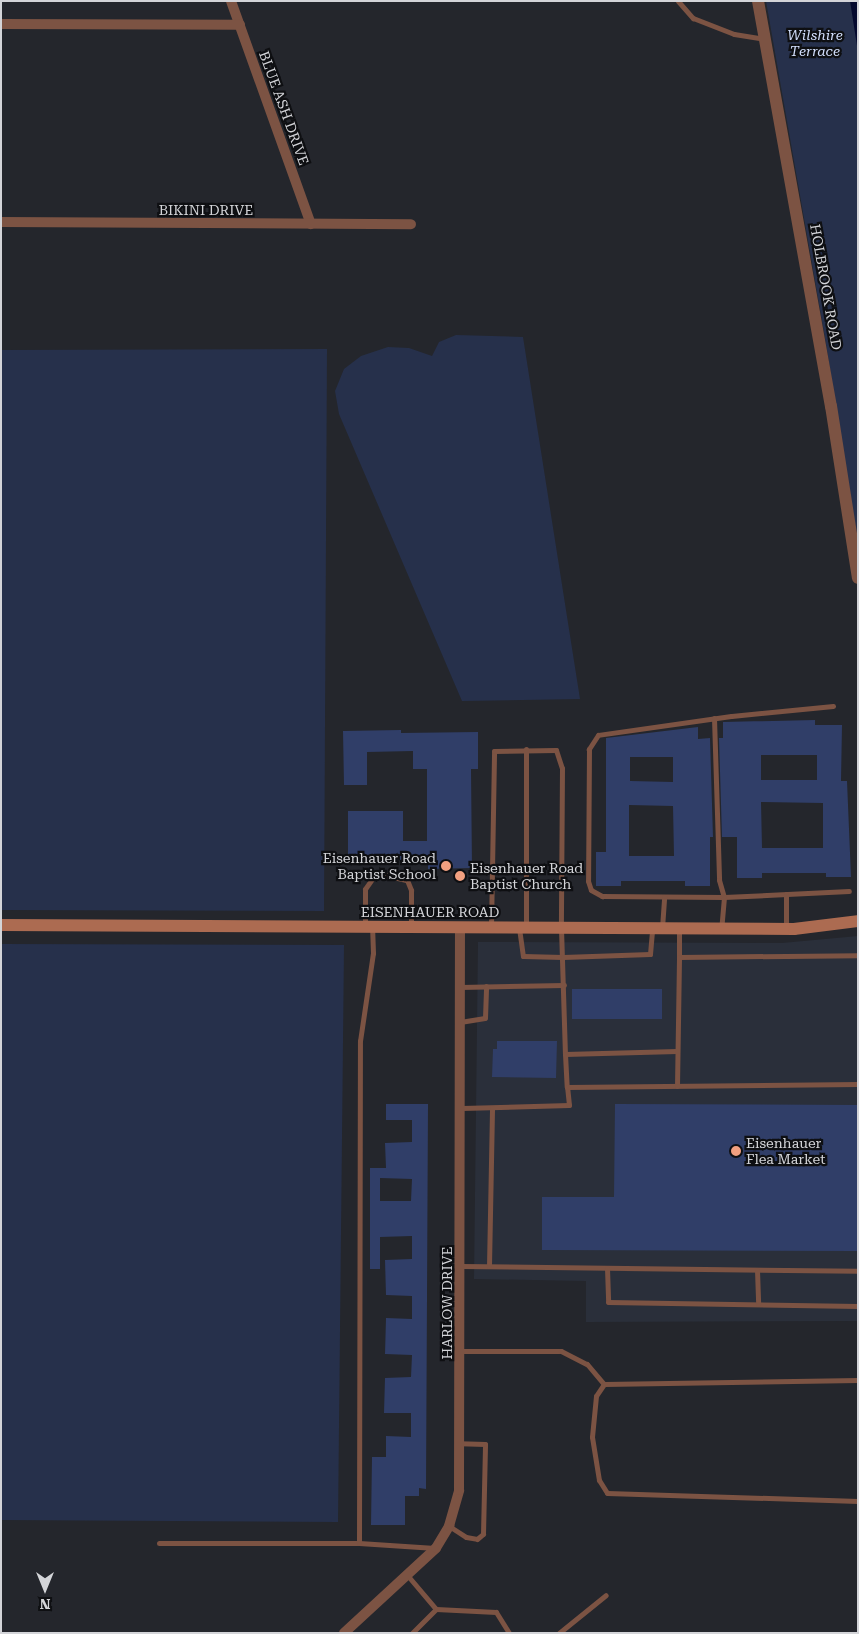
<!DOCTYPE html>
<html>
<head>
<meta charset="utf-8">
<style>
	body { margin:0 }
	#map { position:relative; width:859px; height:1634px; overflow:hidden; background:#24262c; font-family:"Roboto Serif",serif }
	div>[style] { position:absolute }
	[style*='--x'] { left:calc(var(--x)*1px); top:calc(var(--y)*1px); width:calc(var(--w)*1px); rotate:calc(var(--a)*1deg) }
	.built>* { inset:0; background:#2a2f3a }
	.green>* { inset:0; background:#26304b }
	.water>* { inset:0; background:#04092e }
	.building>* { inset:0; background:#303e68 }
	.service>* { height:5px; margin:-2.5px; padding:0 2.5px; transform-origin:2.5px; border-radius:2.5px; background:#7c5343 }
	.minor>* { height:10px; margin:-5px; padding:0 5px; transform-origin:5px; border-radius:5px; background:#7c5343 }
	.tertiary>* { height:12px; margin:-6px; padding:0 6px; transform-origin:6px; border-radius:6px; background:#7c5343 }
	.secondary>* { height:12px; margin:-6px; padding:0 6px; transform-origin:6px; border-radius:6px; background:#ac6b51 }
	.dots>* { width:14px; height:14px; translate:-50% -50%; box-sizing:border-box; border:2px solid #0e0f12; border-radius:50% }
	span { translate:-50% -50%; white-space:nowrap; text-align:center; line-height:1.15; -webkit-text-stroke:4.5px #0e0f12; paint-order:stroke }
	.park-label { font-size:14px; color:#d3dffc; font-style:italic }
	.street-label { font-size:14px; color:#d3d4d8 }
	.poi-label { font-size:14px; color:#d3d4d8 }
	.right { translate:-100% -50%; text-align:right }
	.left { translate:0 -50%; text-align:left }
	.frame { position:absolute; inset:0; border:2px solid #d3d4d8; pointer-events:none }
	.north { position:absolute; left:20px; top:1564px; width:50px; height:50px; -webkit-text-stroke:4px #0e0f12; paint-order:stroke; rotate:180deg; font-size:14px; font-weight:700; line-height:20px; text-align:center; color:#d3d4d8 }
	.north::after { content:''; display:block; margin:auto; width:18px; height:22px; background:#d3d4d8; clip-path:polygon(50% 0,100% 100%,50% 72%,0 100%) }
</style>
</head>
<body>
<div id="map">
	<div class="built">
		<i style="clip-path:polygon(858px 936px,858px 1321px,586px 1322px,586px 1281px,474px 1279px,478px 942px,782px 943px)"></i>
	</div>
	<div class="green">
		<i style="clip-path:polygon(766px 1px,858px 1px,858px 542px,825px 338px)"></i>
		<i style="clip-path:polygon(456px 335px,523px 337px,580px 699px,462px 701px,339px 414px,335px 391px,344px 369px,361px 356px,388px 347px,409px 348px,432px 356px,439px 342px)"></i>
		<i style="clip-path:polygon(327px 349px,324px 911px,1px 910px,1px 350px)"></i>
		<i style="clip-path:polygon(1px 944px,344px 945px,338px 1522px,1px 1520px)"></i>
	</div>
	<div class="water">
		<i style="clip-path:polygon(850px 1px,858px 1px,858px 52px)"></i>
	</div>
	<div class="building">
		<i style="clip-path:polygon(evenodd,815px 720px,815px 725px,842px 725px,841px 781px,847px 781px,851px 877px,826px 877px,826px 873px,762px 873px,762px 878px,737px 878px,737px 837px,722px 837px,719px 738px,723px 738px,723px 722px,815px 720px,761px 755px,817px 755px,817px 780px,761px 780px,761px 755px,815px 720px,761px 802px,823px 803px,823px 848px,762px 848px,761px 802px)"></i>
		<i style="clip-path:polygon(evenodd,698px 727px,698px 739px,710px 738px,713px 837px,710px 837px,710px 886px,685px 886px,685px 881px,621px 881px,621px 886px,596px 886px,596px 852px,606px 852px,606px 738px,698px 727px,630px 757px,673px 757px,673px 782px,630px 781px,630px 757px,698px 727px,629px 805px,673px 806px,674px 856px,629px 856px,629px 805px)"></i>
		<i style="clip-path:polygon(401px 730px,401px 733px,478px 732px,478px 769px,471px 769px,472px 868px,428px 869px,428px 861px,348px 857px,348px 811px,403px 811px,403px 841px,427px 841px,427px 769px,413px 769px,413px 751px,367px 752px,367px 785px,344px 785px,343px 731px)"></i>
		<i style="clip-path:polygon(572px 989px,662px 989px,662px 1019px,572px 1019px)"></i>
		<i style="clip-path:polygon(497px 1041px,557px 1041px,556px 1078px,492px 1077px,493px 1049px,497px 1049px)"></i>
		<i style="clip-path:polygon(evenodd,386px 1104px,428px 1104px,426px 1489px,419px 1488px,419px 1496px,405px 1496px,405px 1525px,371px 1525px,372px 1457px,386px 1457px,386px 1436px,411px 1437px,411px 1413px,384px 1413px,385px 1378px,411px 1377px,412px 1355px,385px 1354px,386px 1318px,412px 1319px,412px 1296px,386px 1295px,385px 1260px,412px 1259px,412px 1236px,380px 1237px,380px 1269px,370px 1269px,370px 1168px,386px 1168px,385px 1143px,412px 1142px,412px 1120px,386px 1120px,386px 1104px,380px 1178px,412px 1179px,411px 1201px,380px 1201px,380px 1178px)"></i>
		<i style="clip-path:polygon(615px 1104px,858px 1105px,858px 1251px,542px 1250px,542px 1197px,614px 1197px)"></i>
	</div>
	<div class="service">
		<i style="--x:678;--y:1;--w:23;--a:49"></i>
		<i style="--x:693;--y:18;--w:44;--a:21.3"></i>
		<i style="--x:734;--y:34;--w:31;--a:9"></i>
		<i style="--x:833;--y:706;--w:102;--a:174.4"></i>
		<i style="--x:731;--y:716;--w:134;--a:171.9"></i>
		<i style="--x:598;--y:735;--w:17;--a:123"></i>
		<i style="--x:589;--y:749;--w:132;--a:90.4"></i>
		<i style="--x:588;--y:881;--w:9;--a:72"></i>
		<i style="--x:591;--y:890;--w:13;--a:29"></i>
		<i style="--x:602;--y:896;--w:122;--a:0.5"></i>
		<i style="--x:724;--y:897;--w:125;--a:-2.7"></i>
		<i style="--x:714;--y:718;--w:162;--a:88.2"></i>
		<i style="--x:719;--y:880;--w:18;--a:74"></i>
		<i style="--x:724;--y:897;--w:32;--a:95"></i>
		<i style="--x:786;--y:894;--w:34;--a:90"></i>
		<i style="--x:365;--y:926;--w:37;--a:-90"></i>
		<i style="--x:365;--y:889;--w:16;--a:-55"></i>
		<i style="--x:374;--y:876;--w:6;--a:-18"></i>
		<i style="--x:380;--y:874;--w:28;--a:13"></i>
		<i style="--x:407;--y:880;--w:11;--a:68"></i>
		<i style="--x:411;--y:890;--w:36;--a:90"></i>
		<i style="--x:491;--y:927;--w:176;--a:-89"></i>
		<i style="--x:494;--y:751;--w:62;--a:-0.9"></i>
		<i style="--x:556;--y:750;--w:19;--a:72"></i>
		<i style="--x:562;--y:768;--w:160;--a:90.4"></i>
		<i style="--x:561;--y:928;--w:126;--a:88.2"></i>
		<i style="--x:565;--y:1054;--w:112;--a:-1.5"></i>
		<i style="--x:519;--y:928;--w:28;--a:82"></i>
		<i style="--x:523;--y:956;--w:40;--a:1.4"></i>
		<i style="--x:563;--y:957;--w:87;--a:-2"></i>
		<i style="--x:650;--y:954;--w:25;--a:-85"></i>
		<i style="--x:526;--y:928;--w:179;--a:-90"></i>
		<i style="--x:662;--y:928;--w:31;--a:-86"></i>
		<i style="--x:679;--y:929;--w:28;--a:90"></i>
		<i style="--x:679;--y:957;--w:179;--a:-0.6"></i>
		<i style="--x:460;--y:987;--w:104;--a:-1.1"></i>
		<i style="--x:460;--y:1022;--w:25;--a:-9"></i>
		<i style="--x:485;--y:1018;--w:32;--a:-88"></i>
		<i style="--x:565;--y:1054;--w:33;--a:87"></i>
		<i style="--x:567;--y:1087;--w:291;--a:-0.6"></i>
		<i style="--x:677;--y:1086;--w:129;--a:-89.1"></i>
		<i style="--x:462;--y:1108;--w:107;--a:-1.6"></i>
		<i style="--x:569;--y:1105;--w:18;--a:-96"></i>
		<i style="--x:461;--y:1266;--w:397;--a:0.7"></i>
		<i style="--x:489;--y:1266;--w:158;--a:-88.9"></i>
		<i style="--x:607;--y:1268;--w:34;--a:88"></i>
		<i style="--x:608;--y:1302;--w:250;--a:0.9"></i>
		<i style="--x:757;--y:1270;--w:34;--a:88"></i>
		<i style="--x:460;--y:1351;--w:101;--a:0"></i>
		<i style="--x:561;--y:1351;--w:29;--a:27"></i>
		<i style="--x:587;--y:1364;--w:26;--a:50"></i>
		<i style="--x:858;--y:1380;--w:254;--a:179.1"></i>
		<i style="--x:604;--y:1384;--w:14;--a:124"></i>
		<i style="--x:596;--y:1396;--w:41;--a:95.6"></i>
		<i style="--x:592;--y:1437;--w:44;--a:80.8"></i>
		<i style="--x:599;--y:1480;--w:15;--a:58"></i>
		<i style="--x:607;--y:1493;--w:251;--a:1.8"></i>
		<i style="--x:449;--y:1526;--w:20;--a:33"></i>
		<i style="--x:466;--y:1537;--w:11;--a:10"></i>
		<i style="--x:477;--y:1539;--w:8;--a:-40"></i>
		<i style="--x:483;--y:1534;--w:90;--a:-88.7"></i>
		<i style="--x:485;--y:1444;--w:25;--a:-178"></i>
		<i style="--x:159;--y:1543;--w:200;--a:0"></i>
		<i style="--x:359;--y:1543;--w:76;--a:3.8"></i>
		<i style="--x:359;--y:1543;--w:502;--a:-89.89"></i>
		<i style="--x:360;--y:1041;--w:89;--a:-81.6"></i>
		<i style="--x:373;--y:953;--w:26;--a:-92"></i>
		<i style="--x:408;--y:1576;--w:43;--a:49.7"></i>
		<i style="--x:412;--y:1633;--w:34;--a:-45"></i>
		<i style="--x:436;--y:1609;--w:60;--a:2.9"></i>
		<i style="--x:496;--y:1612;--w:25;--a:58"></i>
		<i style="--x:559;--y:1633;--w:60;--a:-39"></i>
	</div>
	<div class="minor">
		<i style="--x:231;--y:1;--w:237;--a:70.3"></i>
		<i style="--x:1;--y:24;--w:239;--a:0.2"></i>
		<i style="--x:1;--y:222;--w:410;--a:0.3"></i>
		<i style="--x:344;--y:1633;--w:125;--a:-42.7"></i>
		<i style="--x:436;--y:1548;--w:26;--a:-59"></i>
		<i style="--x:449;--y:1526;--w:37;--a:-74"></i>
		<i style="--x:459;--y:1490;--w:562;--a:-89.9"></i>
	</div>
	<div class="tertiary">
		<i style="--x:758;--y:1;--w:412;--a:79.8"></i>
		<i style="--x:831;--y:406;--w:174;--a:81.1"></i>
	</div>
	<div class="secondary">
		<i style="--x:1;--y:925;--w:793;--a:0.29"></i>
		<i style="--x:794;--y:929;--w:64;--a:-7.1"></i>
	</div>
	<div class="dots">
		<i style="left:446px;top:866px;background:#f2a080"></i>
		<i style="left:460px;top:876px;background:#f2a080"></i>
		<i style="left:736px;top:1151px;background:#f2a080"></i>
	</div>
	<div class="park-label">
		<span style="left:815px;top:43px">Wilshire<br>Terrace</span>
	</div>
	<div class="street-label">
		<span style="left:284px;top:108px;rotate:70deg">BLUE ASH DRIVE</span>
		<span style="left:206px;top:210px">BIKINI DRIVE</span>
		<span style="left:826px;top:287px;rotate:80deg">HOLBROOK ROAD</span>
		<span style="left:430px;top:912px">EISENHAUER ROAD</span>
		<span style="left:447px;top:1303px;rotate:-90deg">HARLOW DRIVE</span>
	</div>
	<div class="poi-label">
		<span class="right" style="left:436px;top:866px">Eisenhauer Road<br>Baptist School</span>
		<span class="left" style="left:470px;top:876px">Eisenhauer Road<br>Baptist Church</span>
		<span class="left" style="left:746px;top:1151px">Eisenhauer<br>Flea Market</span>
	</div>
	<div class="frame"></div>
	<div class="north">N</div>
</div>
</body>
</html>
